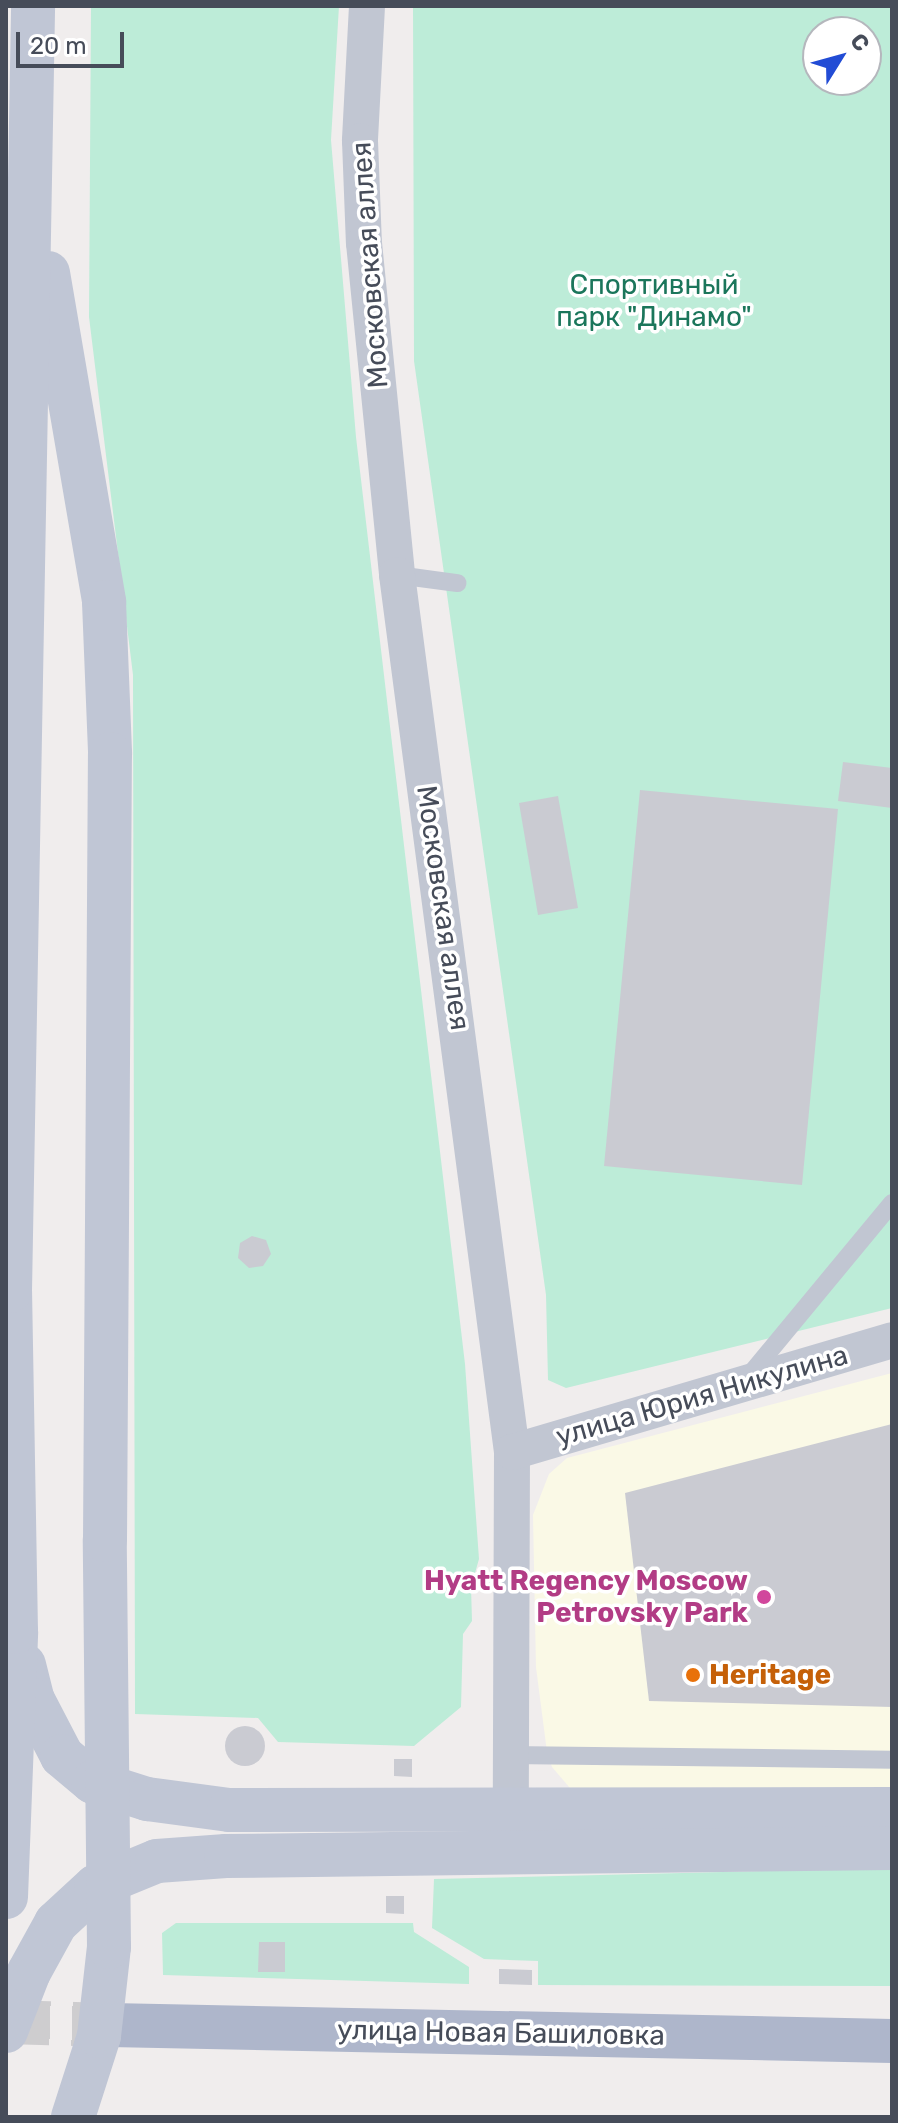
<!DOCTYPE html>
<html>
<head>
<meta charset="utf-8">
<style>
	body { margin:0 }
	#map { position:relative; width:898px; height:2123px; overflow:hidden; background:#f0eded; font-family:Rubik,sans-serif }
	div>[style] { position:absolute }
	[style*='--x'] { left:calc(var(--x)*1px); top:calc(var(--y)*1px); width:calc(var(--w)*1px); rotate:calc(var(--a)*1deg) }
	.commercial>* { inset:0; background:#faf9e6 }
	.green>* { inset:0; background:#bdecd8 }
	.building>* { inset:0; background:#cacbd2 }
	.round { border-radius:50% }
	.primary-tunnel>* { height:44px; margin-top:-22px; transform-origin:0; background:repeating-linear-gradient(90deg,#cecdcf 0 44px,transparent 0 66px) }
	.service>* { height:18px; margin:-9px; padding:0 9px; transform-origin:9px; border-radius:9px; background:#c1c6d2 }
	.minor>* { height:36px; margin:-18px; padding:0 18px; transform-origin:18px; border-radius:18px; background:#c1c6d2 }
	.secondary>* { height:44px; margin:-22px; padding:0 22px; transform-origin:22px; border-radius:22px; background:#c0c6d5 }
	.primary>* { height:44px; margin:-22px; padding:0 22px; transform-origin:22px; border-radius:22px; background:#aeb6cb }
	.secondary-bridge>* { height:44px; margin:-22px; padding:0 22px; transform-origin:22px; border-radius:22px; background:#c0c6d5 }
	.dots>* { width:22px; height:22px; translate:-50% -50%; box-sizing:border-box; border:4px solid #fff; border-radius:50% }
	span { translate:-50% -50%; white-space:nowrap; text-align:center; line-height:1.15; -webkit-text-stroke:7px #fff; paint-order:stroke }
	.street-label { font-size:28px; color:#464c59 }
	.park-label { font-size:28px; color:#1b765b }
	.hotel-label { font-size:28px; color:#b23c85; font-weight:700 }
	.right { translate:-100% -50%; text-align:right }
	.food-label { font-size:28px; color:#c56008; font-weight:700 }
	.left { translate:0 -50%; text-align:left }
	.frame { position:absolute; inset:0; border:8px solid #464c59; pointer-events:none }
	.north { position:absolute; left:802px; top:16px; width:80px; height:80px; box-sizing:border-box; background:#fff; border:2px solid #b5b7bd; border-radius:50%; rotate:53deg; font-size:22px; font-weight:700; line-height:32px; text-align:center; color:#464c59 }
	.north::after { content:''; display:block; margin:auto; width:28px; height:36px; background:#224cd5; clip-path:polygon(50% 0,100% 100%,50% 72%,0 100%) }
	.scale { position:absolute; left:16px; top:32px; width:108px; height:36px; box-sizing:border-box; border:4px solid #464c59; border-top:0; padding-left:10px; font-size:24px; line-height:28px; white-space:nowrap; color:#464c59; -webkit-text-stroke:6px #fff; paint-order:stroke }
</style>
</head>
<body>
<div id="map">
	<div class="commercial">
		<i style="clip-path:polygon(892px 1373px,892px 1792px,570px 1788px,552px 1767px,547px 1752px,536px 1667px,533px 1515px,549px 1474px,567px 1458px)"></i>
	</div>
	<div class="green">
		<i style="clip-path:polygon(91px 6px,339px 6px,331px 140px,356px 437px,465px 1364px,479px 1559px,471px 1587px,472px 1621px,463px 1634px,461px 1707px,414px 1746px,278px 1742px,258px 1718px,135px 1714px,133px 675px,89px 317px)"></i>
		<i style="clip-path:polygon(evenodd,413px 6px,892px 6px,892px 1308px,566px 1388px,548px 1380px,546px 1295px,414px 361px,413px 6px,818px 32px,866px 32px,866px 80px,818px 80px,818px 32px)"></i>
		<i style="clip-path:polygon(892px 1868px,892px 1986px,538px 1985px,538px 1961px,484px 1959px,432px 1928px,434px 1879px)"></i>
		<i style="clip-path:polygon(176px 1923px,413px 1923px,414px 1932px,469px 1967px,469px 1984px,163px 1975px,162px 1933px)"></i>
	</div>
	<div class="building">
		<i style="clip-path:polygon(843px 762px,892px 768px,892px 808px,838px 801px)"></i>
		<i style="clip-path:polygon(640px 790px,838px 809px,802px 1185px,604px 1166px)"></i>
		<i style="clip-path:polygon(558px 796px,578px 908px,538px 915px,519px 803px)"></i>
		<i style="clip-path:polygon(252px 1236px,266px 1240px,271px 1254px,263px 1266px,249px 1268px,238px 1258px,240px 1243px)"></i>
		<i style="clip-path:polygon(892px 1424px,892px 1707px,649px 1701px,625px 1493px)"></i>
		<i class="round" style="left:225px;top:1726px;width:40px;height:40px"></i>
		<i style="clip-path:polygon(394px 1759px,412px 1759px,412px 1777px,394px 1776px)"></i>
		<i style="clip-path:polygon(386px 1896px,404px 1896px,404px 1914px,386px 1913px)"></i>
		<i style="clip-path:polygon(259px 1942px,285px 1942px,285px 1972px,258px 1972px)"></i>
		<i style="clip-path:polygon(499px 1969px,532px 1970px,532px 1985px,499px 1984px)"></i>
	</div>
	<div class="primary-tunnel">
		<i style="--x:6;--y:2022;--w:104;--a:1.7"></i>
	</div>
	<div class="service">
		<i style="--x:397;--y:575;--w:61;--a:7.6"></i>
		<i style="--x:748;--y:1377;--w:226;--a:-50.4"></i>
		<i style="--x:509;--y:1755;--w:383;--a:0.7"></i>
	</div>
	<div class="minor">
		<i style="--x:367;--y:6;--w:135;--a:93"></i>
		<i style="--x:360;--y:141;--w:102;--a:87.8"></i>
		<i style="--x:364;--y:243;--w:334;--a:84.3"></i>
		<i style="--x:397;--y:575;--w:885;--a:82.53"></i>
		<i style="--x:512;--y:1452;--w:359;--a:90.2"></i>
		<i style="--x:512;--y:1452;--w:396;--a:-16.4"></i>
	</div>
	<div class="secondary">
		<i style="--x:48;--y:273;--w:334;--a:80.3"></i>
		<i style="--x:104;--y:602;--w:152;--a:87.7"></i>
		<i style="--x:24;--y:1665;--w:36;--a:76"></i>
		<i style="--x:33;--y:1700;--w:63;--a:62.6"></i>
		<i style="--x:62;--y:1756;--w:40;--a:40"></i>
		<i style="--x:93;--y:1782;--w:57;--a:17.5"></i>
		<i style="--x:147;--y:1799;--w:83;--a:7.6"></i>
		<i style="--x:229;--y:1810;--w:663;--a:-0.09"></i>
		<i style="--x:6;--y:1897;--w:265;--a:-87.8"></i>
		<i style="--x:16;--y:1632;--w:341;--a:-91"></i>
		<i style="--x:10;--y:1291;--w:1285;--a:-88.97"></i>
		<i style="--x:6;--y:2031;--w:63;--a:-68.7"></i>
		<i style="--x:29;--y:1972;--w:56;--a:-61.1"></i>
		<i style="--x:56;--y:1923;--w:54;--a:-42.8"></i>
		<i style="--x:96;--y:1886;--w:66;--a:-22.3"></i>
		<i style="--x:157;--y:1861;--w:69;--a:-4.1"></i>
		<i style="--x:226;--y:1856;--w:666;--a:-0.69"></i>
	</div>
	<div class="primary">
		<i style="--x:110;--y:2025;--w:782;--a:1.17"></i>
	</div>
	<div class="secondary-bridge">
		<i style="--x:73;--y:2117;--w:85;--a:-72.2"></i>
		<i style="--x:99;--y:2036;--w:90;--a:-83.6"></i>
		<i style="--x:109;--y:1947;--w:407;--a:-90.6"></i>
		<i style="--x:105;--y:1540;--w:786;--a:-89.64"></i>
	</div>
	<div class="dots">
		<i style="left:764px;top:1597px;background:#d1479c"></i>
		<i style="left:693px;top:1675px;background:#e8710a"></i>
	</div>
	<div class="street-label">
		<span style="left:370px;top:265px;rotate:-94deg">Московская аллея</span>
		<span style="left:443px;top:908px;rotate:82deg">Московская аллея</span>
		<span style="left:702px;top:1396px;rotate:-16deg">улица Юрия Никулина</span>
		<span style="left:501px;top:2033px;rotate:1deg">улица Новая Башиловка</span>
	</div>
	<div class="park-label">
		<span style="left:654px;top:301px">Спортивный<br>парк "Динамо"</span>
	</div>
	<div class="hotel-label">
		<span class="right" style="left:748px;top:1597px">Hyatt Regency Moscow<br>Petrovsky Park</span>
	</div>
	<div class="food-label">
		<span class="left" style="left:709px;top:1675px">Heritage</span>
	</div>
	<div class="frame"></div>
	<div class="north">С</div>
	<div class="scale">20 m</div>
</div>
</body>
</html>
